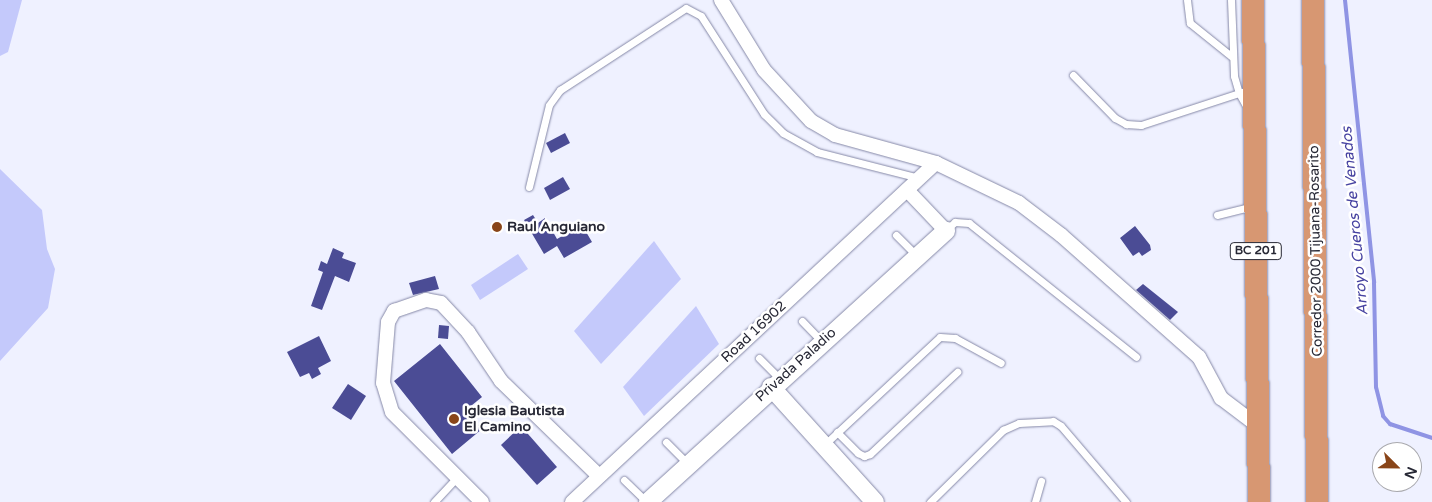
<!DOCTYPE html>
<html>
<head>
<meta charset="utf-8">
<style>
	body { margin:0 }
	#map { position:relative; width:1432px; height:502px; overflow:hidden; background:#eff1ff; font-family:"Varela Round",sans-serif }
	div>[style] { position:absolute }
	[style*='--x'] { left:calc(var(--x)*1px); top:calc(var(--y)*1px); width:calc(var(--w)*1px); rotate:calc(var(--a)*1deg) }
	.green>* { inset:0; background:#c4c9fb }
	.stream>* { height:4px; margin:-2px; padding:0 2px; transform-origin:2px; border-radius:2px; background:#8f94e4 }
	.building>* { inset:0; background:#4b4c95 }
	.roads { filter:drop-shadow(0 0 1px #8588a7) drop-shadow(0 0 1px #8588a7) }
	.service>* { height:7px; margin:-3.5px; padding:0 3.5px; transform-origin:3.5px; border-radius:3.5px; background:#fff }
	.minor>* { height:14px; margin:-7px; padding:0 7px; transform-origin:7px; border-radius:7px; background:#fff }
	.tertiary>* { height:18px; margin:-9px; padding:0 9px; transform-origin:9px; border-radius:9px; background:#fff }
	.trunk>* { height:22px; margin:-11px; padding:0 11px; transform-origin:11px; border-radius:11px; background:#d79772 }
	.dots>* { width:14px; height:14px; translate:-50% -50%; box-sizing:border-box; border:2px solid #fff; border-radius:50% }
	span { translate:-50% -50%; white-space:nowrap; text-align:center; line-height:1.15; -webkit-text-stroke:5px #fff; paint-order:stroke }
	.shield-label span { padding:1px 4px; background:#fff; border:1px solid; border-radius:4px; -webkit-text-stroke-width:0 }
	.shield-label { font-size:12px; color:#272835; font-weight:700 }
	.poi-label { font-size:14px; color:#272835; font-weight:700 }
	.left { translate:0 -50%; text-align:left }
	.street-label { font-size:14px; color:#272835 }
	.water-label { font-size:15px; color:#4743a1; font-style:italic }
	.north { position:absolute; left:1372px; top:442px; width:50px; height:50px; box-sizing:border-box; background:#fff; border:1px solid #a9a9ae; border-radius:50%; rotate:113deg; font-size:14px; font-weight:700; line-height:20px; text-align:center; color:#272835 }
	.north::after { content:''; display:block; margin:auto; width:18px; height:22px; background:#894519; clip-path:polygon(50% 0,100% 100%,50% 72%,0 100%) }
</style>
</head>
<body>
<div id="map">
	<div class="green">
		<i style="clip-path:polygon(0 0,22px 0,8px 52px,0 56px)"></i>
		<i style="clip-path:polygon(0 169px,42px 210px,47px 249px,55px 269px,48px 308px,0 361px)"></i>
		<i style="clip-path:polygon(654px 241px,681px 279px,601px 364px,574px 331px)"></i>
		<i style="clip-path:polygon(518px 254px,528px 269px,480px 300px,471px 285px)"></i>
		<i style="clip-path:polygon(696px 306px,719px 344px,644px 416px,623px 387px)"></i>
	</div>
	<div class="stream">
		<i style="--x:1345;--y:0;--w:284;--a:84.1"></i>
		<i style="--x:1374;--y:283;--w:104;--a:88.9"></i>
		<i style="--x:1376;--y:387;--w:30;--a:76"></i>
		<i style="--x:1383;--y:416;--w:11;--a:49"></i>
		<i style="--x:1390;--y:424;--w:44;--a:18.4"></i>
	</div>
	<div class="building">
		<i style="clip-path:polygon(565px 133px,570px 143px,551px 153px,546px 143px)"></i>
		<i style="clip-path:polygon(563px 177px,570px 189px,550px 200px,544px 188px)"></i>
		<i style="clip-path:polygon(533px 215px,538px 223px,545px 218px,557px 239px,582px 225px,592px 242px,564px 258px,557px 246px,544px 254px,524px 220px)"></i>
		<i style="clip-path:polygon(1135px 226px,1150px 245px,1151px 250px,1142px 256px,1139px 252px,1133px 256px,1120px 238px)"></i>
		<i style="clip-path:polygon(333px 248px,344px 253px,342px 258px,356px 263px,349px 282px,335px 276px,322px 310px,311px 306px,323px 272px,318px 270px,321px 261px,327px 264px)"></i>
		<i style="clip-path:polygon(435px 276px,439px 289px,413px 295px,409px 283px)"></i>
		<i style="clip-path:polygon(1143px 284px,1178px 312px,1170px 320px,1136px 290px)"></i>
		<i style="clip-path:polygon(439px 325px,449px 326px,448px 339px,438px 338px)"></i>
		<i style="clip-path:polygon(319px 336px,331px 361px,318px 368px,321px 374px,312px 379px,309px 373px,300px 377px,287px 352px)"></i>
		<i style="clip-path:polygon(440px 344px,482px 397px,466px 410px,482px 429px,452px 454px,394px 381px)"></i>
		<i style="clip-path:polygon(348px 384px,366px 396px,351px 420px,332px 408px)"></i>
		<i style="clip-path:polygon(521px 426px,557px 467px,537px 485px,501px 445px)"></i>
	</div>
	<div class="roads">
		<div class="service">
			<i style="--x:1187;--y:0;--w:23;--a:83"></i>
			<i style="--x:1190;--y:23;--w:53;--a:38.8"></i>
			<i style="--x:1231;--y:0;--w:76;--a:87.7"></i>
			<i style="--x:1234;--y:76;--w:18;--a:74"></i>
			<i style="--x:1239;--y:93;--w:18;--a:61"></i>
			<i style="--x:1073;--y:75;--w:60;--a:45.7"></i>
			<i style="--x:1115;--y:118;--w:13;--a:29"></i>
			<i style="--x:1126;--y:124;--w:15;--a:4"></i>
			<i style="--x:1141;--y:125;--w:116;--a:-18.1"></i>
			<i style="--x:529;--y:187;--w:84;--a:-76.3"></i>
			<i style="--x:549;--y:105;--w:19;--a:-54"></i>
			<i style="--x:560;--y:90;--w:150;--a:-33.1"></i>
			<i style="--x:686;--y:8;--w:17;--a:28"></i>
			<i style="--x:701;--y:16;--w:117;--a:57.3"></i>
			<i style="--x:764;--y:114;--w:27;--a:45"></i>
			<i style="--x:783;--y:133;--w:39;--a:29"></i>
			<i style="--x:817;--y:152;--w:105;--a:14.3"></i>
			<i style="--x:1217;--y:215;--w:36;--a:-14"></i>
			<i style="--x:946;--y:230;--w:12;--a:-42"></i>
			<i style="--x:955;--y:222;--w:14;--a:4"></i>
			<i style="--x:969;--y:223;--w:214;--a:38.7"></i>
			<i style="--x:896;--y:235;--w:30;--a:45"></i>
			<i style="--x:802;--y:321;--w:29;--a:46"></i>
			<i style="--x:759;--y:358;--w:30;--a:45"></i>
			<i style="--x:837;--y:432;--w:30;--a:45"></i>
			<i style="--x:858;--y:453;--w:7;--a:27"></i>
			<i style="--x:864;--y:456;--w:6;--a:-18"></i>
			<i style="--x:870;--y:454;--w:120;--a:-43.3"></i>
			<i style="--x:666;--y:442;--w:31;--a:45"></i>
			<i style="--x:824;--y:445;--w:158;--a:-43"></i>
			<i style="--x:940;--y:337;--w:15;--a:4"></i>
			<i style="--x:955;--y:338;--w:52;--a:28.5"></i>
			<i style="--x:624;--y:480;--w:32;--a:44"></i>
			<i style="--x:434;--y:502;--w:34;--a:-47"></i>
			<i style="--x:930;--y:502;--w:103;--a:-44.6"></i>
			<i style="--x:1003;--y:430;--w:17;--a:-24"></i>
			<i style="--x:1019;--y:423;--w:34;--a:-3"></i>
			<i style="--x:1053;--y:421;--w:9;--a:32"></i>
			<i style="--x:1061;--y:426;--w:100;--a:49.5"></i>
			<i style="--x:1035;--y:502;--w:22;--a:-74"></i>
		</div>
		<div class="minor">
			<i style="--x:721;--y:0;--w:82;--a:58.4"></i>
			<i style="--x:764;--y:70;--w:69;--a:47.3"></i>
			<i style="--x:811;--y:121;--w:28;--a:30"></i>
			<i style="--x:835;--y:135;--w:105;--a:15.5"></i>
			<i style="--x:936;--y:163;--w:92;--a:25.7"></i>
			<i style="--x:1019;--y:203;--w:53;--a:37.3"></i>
			<i style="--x:1061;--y:235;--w:184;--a:41.5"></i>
			<i style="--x:1199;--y:357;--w:47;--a:61.8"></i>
			<i style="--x:1221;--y:398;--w:46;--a:37.1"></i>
			<i style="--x:907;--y:190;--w:57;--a:46.4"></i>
			<i style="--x:482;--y:502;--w:127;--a:-135"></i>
			<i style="--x:392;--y:412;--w:30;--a:-107"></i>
			<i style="--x:383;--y:383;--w:61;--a:-85.3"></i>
			<i style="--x:388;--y:322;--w:13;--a:-61"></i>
			<i style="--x:394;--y:311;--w:34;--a:-19"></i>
			<i style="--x:426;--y:300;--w:15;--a:11"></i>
			<i style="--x:441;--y:303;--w:40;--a:47"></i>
			<i style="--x:468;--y:332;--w:59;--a:56"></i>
			<i style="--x:501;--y:381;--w:136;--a:44.1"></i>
			<i style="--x:572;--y:502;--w:497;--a:-43"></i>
		</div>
		<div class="tertiary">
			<i style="--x:771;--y:387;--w:155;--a:47.9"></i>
			<i style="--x:648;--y:502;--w:403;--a:-42.3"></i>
		</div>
		<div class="trunk">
			<i style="--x:1253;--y:0;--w:502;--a:89.32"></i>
			<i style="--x:1313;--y:0;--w:502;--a:89.54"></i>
		</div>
	</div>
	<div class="dots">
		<i style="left:497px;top:227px;background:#894519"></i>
		<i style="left:454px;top:419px;background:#894519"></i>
	</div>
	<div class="shield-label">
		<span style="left:1256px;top:251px">BC 201</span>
	</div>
	<div class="poi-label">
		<span class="left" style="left:507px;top:227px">Raul Anguiano</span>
		<span class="left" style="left:464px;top:419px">Iglesia Bautista<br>El Camino</span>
	</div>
	<div class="street-label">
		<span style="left:1316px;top:251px;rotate:-91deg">Corredor 2000 Tijuana-Rosarito</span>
		<span style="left:754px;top:332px;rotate:-43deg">Road 16902</span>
		<span style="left:796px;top:365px;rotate:-42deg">Privada Paladio</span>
	</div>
	<div class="water-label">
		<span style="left:1355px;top:221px;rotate:-95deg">Arroyo Cueros de Venados</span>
	</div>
	<div class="north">N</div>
</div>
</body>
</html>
